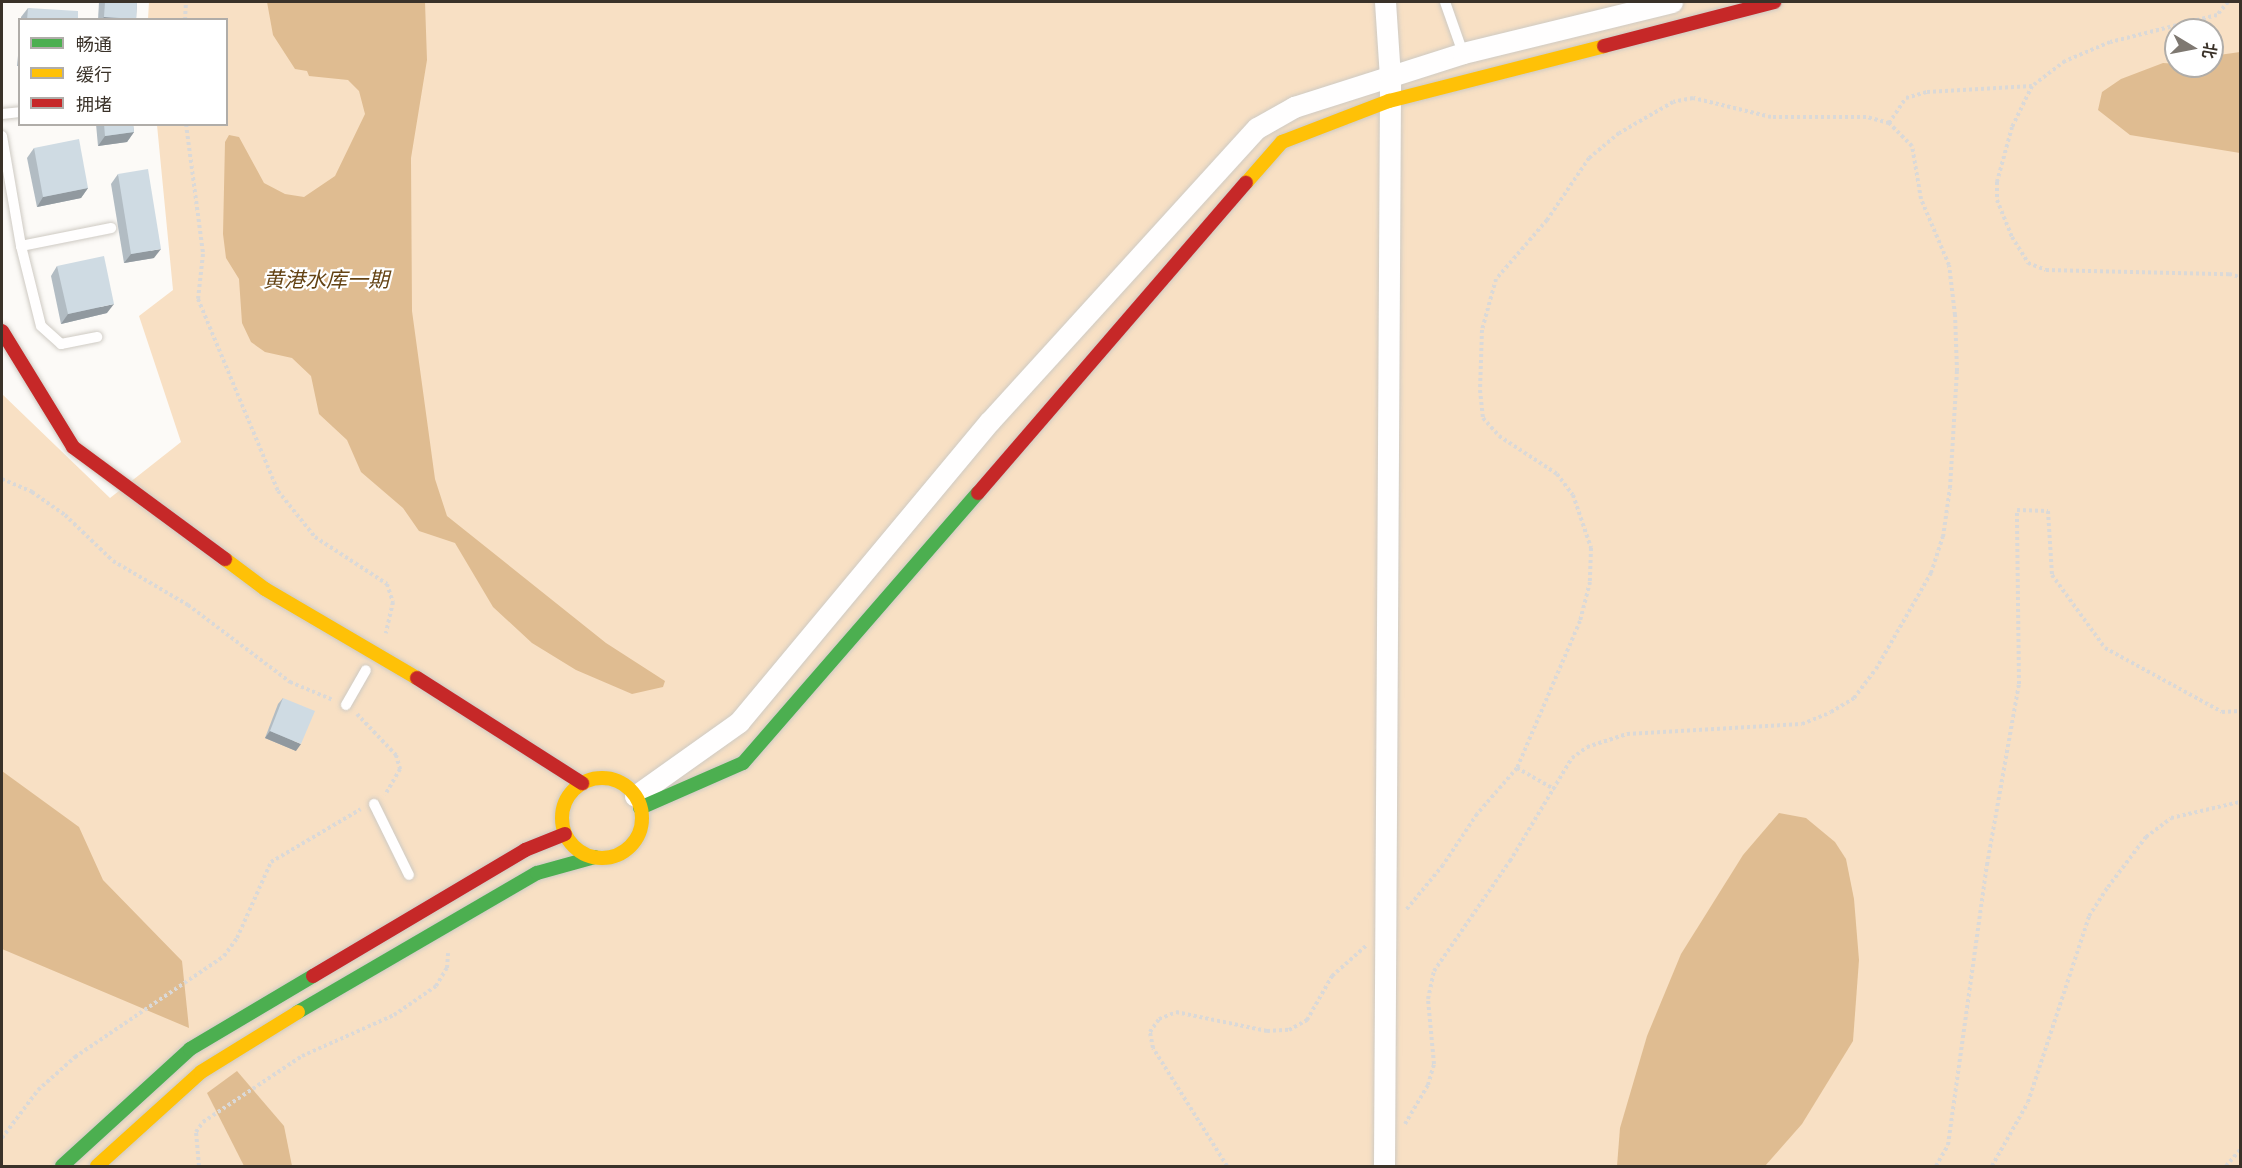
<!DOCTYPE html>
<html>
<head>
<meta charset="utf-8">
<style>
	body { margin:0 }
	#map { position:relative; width:2242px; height:1168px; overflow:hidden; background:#fcfaf7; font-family:Quicksand,"Noto Sans SC",sans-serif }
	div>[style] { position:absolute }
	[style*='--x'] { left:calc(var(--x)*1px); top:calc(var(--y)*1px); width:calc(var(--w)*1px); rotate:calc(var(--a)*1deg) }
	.green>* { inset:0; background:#f8e0c4 }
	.water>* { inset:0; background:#dfbc91 }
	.path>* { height:4px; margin-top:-2px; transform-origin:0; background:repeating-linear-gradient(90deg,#dad9d8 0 3px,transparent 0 6px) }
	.roads { filter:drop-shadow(0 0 2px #cecac3) drop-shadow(0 0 2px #cecac3) }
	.lane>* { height:10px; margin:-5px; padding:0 5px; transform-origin:5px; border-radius:5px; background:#fffefe }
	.street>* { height:21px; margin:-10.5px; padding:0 10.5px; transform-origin:10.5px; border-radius:10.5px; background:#fffefe }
	.fast>* { height:14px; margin:-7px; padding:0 7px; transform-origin:7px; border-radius:7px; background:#4caf50 }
	.slow>* { height:14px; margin:-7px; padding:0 7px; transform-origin:7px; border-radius:7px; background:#ffc107 }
	.slow>.ring { margin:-7px; padding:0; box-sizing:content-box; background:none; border:14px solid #ffc107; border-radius:50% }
	.jam>* { height:14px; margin:-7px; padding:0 7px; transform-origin:7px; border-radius:7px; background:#c62828 }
	.wall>* { inset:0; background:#b2bcc3 }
	.shaded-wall>* { inset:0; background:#91999f }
	.building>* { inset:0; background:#cfdbe3 }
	span { translate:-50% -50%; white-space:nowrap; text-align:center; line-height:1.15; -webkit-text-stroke:4.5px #fff; paint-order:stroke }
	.water-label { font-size:21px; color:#644314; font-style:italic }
	.frame { position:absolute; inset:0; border:3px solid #3a3229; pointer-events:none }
	.legend { position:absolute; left:18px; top:18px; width:210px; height:108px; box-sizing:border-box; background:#fff; border:2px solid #b0ada9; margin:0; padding:8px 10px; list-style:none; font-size:18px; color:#3a3229 }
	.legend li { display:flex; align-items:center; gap:12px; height:30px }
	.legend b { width:30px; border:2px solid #b0ada9 }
	.north { position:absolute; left:2164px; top:18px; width:60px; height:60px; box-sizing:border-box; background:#fff; border:2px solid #b0ada9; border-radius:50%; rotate:100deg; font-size:16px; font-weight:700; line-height:24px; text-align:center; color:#3a3229 }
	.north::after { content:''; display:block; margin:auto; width:21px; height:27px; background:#7e7871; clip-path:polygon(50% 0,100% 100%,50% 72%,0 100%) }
</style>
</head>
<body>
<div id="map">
	<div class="green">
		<i style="clip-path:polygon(evenodd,149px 2px,2240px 2px,2240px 1166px,2px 1166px,2px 394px,110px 498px,181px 442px,139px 316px,173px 290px,157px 125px,226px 124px,226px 20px,148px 19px,149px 2px,2176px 30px,2212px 30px,2212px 66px,2176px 66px,2176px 30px)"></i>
	</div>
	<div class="water">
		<i style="clip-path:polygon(267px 2px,425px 2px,427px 60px,411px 158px,412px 311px,435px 479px,447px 516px,606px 643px,665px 681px,663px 687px,632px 694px,576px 670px,532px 643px,493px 607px,455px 543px,419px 531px,403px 508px,361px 472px,347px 440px,319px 414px,311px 376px,292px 358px,265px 352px,251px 342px,242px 323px,239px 279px,226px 258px,223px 234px,225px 142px,229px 135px,239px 137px,264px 183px,285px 194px,304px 197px,335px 176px,365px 114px,359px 91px,348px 80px,309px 76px,307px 71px,295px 69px,273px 35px)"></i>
		<i style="clip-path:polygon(2240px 52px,2240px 153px,2130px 135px,2098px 110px,2102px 92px,2121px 79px,2163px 63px,2212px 66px,2212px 56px)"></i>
		<i style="clip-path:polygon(2px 771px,79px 827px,103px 880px,182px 961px,189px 1028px,2px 949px)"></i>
		<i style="clip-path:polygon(1779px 813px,1806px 818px,1835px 842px,1846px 859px,1854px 899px,1859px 960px,1853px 1041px,1802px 1124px,1765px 1166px,1617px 1166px,1620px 1128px,1647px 1036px,1681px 954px,1743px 855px)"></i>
		<i style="clip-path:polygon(237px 1071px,284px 1126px,292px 1166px,244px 1166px,207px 1093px)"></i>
	</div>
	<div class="path">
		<i style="--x:2228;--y:2;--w:17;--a:130"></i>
		<i style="--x:2217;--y:15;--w:110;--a:165.8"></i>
		<i style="--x:2110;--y:42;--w:49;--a:157.1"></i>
		<i style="--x:2065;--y:61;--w:41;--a:142.9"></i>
		<i style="--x:2032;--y:86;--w:46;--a:116"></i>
		<i style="--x:2012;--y:127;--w:57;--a:105.3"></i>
		<i style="--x:1997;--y:182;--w:18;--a:90"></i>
		<i style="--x:1997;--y:200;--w:40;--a:68"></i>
		<i style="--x:2012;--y:237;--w:31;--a:58"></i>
		<i style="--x:2028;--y:263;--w:19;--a:21"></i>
		<i style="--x:2046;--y:270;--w:183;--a:1.3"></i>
		<i style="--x:2229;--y:274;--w:11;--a:15"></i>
		<i style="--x:185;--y:20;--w:18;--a:-87"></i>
		<i style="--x:1889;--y:123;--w:30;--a:-56"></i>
		<i style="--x:1906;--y:98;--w:22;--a:-16"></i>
		<i style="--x:1927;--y:92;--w:105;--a:-3.3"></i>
		<i style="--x:186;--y:124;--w:131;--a:82.5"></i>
		<i style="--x:203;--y:254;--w:45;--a:96.3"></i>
		<i style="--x:198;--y:299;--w:208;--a:67.4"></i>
		<i style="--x:278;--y:491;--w:59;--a:51.2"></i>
		<i style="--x:315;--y:537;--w:86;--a:33.1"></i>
		<i style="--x:387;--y:584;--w:19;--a:72"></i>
		<i style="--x:393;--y:602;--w:32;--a:103"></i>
		<i style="--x:2;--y:479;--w:33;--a:23"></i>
		<i style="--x:32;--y:492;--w:40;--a:34.9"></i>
		<i style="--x:65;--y:515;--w:66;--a:43.8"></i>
		<i style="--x:113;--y:561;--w:87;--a:30.4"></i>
		<i style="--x:188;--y:605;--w:128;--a:37"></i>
		<i style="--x:290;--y:682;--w:47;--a:22.7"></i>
		<i style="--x:357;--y:714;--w:57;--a:46.4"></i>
		<i style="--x:396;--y:755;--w:15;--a:74"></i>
		<i style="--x:400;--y:769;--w:30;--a:120"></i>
		<i style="--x:1517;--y:768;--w:43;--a:29.6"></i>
		<i style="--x:1405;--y:1124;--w:45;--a:-59.5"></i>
		<i style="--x:1428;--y:1085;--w:22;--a:-74"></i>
		<i style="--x:1434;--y:1064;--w:65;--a:-95.3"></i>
		<i style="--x:1428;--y:999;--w:29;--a:-78"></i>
		<i style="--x:1434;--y:971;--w:134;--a:-55.4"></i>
		<i style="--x:1510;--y:861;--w:120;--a:-59"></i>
		<i style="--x:1572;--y:758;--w:19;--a:-36"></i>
		<i style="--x:1587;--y:747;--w:42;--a:-18"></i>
		<i style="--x:1627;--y:734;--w:175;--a:-3.3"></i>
		<i style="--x:1802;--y:724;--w:31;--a:-22"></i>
		<i style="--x:1831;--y:712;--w:27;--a:-31"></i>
		<i style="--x:1854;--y:698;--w:36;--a:-53"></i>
		<i style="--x:1876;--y:669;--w:111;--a:-60.2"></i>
		<i style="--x:1931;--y:573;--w:38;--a:-72"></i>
		<i style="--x:1943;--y:537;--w:49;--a:-81.9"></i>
		<i style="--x:1950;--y:488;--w:117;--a:-86.6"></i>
		<i style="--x:1957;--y:371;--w:56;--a:-92"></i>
		<i style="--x:1955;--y:315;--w:50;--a:-96.8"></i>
		<i style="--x:1949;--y:265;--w:72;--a:-113"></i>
		<i style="--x:1921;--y:199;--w:54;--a:-99.6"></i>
		<i style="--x:1912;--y:146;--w:33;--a:-135"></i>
		<i style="--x:1889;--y:123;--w:24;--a:-165"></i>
		<i style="--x:1866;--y:117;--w:95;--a:180"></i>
		<i style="--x:1771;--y:117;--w:80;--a:-166.3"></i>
		<i style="--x:1693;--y:98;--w:20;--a:169"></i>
		<i style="--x:1673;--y:102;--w:62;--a:150.1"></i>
		<i style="--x:1619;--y:133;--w:39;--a:140"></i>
		<i style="--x:1589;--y:158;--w:75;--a:124.1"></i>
		<i style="--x:1547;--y:220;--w:78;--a:130.8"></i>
		<i style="--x:1496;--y:279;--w:53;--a:105.4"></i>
		<i style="--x:1482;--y:330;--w:60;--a:91.9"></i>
		<i style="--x:1480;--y:390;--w:28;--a:84"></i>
		<i style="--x:1483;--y:418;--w:24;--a:48"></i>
		<i style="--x:1499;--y:436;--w:69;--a:33.2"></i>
		<i style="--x:1557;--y:474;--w:26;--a:53"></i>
		<i style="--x:1573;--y:495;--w:56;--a:71.2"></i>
		<i style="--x:1591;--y:548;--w:34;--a:92"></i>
		<i style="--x:1590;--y:582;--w:40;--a:104.4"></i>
		<i style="--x:1580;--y:621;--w:160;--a:113.2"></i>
		<i style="--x:1517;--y:768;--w:61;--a:131"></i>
		<i style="--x:1477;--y:814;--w:61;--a:123.7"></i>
		<i style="--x:1443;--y:865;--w:58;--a:129.4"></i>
		<i style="--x:2;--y:1138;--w:60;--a:-53.1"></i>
		<i style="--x:38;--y:1090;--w:50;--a:-41.7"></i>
		<i style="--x:75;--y:1057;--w:180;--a:-34.1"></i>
		<i style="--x:224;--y:956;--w:22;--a:-54"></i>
		<i style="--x:237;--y:938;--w:83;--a:-65.9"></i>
		<i style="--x:271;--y:862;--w:104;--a:-30.5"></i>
		<i style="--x:199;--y:1166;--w:34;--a:-95"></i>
		<i style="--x:196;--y:1132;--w:12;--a:-55"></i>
		<i style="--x:203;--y:1122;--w:119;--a:-33.7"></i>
		<i style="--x:302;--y:1056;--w:101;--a:-24"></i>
		<i style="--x:394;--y:1015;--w:51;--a:-34.6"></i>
		<i style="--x:436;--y:986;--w:21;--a:-59"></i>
		<i style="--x:447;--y:968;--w:15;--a:-86"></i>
		<i style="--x:1227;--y:1166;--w:139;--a:-122.1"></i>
		<i style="--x:1153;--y:1048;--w:16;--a:-101"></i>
		<i style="--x:1150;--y:1032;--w:16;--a:-55"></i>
		<i style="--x:1159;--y:1019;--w:18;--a:-22"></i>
		<i style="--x:1176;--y:1012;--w:93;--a:11.8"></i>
		<i style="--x:1267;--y:1031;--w:22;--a:-3"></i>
		<i style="--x:1289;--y:1030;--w:21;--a:-29"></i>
		<i style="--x:1307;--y:1020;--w:51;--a:-60.4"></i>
		<i style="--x:1332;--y:976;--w:47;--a:-41.5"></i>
		<i style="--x:1936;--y:1166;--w:24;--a:-60"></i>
		<i style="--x:1948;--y:1145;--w:283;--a:-82.1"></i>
		<i style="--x:1987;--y:865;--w:184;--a:-80"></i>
		<i style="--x:2019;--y:684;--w:174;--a:-90.7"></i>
		<i style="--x:2017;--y:510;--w:31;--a:2"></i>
		<i style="--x:2048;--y:511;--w:64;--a:86.4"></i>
		<i style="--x:2052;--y:575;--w:90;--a:54"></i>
		<i style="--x:2105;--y:648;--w:133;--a:28.7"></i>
		<i style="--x:2222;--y:712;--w:18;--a:-3"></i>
		<i style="--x:1992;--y:1166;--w:73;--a:-60.6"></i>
		<i style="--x:2028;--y:1102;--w:196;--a:-71.8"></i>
		<i style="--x:2089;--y:916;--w:35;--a:-57"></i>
		<i style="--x:2108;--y:887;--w:63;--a:-52.8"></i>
		<i style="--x:2146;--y:837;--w:31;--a:-37"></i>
		<i style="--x:2171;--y:818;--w:71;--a:-13.1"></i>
		<i style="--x:2226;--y:1166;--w:21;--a:-49"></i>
	</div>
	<div class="roads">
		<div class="lane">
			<i style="--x:1445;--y:2;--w:54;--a:70.6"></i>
			<i style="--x:2;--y:114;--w:18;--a:-6"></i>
			<i style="--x:2;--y:136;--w:112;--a:80.2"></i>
			<i style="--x:21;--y:246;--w:82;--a:76"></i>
			<i style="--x:41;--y:326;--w:27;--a:42"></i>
			<i style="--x:61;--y:344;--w:37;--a:-11"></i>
			<i style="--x:21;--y:246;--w:92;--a:-11.3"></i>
			<i style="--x:346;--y:705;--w:40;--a:-60.3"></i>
			<i style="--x:374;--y:804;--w:79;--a:63.8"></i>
		</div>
		<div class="street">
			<i style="--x:635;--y:796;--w:128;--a:-35.4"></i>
			<i style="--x:739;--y:722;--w:392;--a:-50.2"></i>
			<i style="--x:990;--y:421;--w:396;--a:-47.7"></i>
			<i style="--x:1257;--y:128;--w:43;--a:-29.6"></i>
			<i style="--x:1294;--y:107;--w:177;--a:-17.7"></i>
			<i style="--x:1463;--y:53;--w:215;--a:-13.7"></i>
			<i style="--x:1384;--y:1166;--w:1089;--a:-89.68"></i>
			<i style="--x:1390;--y:77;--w:75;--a:-93.8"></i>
		</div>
		<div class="fast">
			<i style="--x:640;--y:808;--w:112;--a:-23.6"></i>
			<i style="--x:743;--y:763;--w:358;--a:-49"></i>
			<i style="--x:298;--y:1012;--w:276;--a:-30.2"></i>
			<i style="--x:537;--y:873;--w:60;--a:-15.4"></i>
			<i style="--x:62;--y:1166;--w:173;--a:-42.4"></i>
			<i style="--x:190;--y:1049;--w:143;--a:-30.7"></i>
		</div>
		<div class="slow">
			<i style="--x:1246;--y:183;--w:55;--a:-48.7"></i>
			<i style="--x:1282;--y:142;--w:115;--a:-21"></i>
			<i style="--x:1389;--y:101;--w:222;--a:-14.3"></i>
			<i style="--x:225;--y:559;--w:50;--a:36.9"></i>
			<i style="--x:265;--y:589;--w:176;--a:30.4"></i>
			<i class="ring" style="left:562px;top:778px;width:66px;height:66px"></i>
			<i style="--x:97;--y:1166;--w:140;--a:-42.1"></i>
			<i style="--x:201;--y:1072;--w:114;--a:-31.7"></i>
		</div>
		<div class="jam">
			<i style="--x:1604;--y:46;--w:176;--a:-14.5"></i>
			<i style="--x:2;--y:331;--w:136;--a:58.5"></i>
			<i style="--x:73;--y:447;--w:189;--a:36.4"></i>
			<i style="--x:978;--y:493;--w:410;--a:-49.2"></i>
			<i style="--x:417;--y:678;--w:196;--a:32.5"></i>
			<i style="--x:313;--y:976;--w:247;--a:-30.7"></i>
			<i style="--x:525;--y:850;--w:43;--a:-21.8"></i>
		</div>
	</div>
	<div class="wall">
		<i style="clip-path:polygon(99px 2px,137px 2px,136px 20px,98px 20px)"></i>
		<i style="clip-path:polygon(28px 8px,78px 20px,21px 20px,21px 17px)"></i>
		<i style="clip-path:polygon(20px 36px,20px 66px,17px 66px)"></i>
		<i style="clip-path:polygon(96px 124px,133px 124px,134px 132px,127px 142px,98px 146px)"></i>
		<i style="clip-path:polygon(34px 148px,88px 188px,81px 198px,37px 207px,27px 158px)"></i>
		<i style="clip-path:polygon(118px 174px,154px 258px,124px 263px,111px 184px)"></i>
		<i style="clip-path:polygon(57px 266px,107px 313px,61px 324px,51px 276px)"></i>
		<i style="clip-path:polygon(283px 698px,296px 751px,265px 738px,278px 704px)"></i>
	</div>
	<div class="shaded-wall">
		<i style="clip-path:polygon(104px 17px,136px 19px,102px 20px)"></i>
		<i style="clip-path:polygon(134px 132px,127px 142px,98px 146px,105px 136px)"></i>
		<i style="clip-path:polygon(88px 188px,81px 198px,37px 207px,43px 197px)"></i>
		<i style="clip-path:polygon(161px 249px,154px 258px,124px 263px,131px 254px)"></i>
		<i style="clip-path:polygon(114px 304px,107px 313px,61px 324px,68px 314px)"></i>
		<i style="clip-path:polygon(270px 731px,301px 744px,296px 751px,265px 738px)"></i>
	</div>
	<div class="building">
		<i style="clip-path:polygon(105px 2px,137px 2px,136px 19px,104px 17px)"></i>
		<i style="clip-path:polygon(28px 8px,78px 11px,78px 20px,27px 20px)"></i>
		<i style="clip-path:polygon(104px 124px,133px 124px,134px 132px,105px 136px)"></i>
		<i style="clip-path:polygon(79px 139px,88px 188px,43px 197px,34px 148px)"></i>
		<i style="clip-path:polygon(148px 169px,161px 249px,131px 254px,118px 174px)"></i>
		<i style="clip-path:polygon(104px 256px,114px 304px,68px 314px,57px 266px)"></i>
		<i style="clip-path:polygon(283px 698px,315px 711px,301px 744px,270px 731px)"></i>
	</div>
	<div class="water-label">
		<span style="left:326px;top:279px">黄港水库一期</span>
	</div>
	<div class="frame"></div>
	<ul class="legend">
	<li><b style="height:8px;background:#4caf50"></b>畅通</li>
	<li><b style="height:8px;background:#ffc107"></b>缓行</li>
	<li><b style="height:8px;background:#c62828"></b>拥堵</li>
	</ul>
	<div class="north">北</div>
</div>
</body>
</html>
